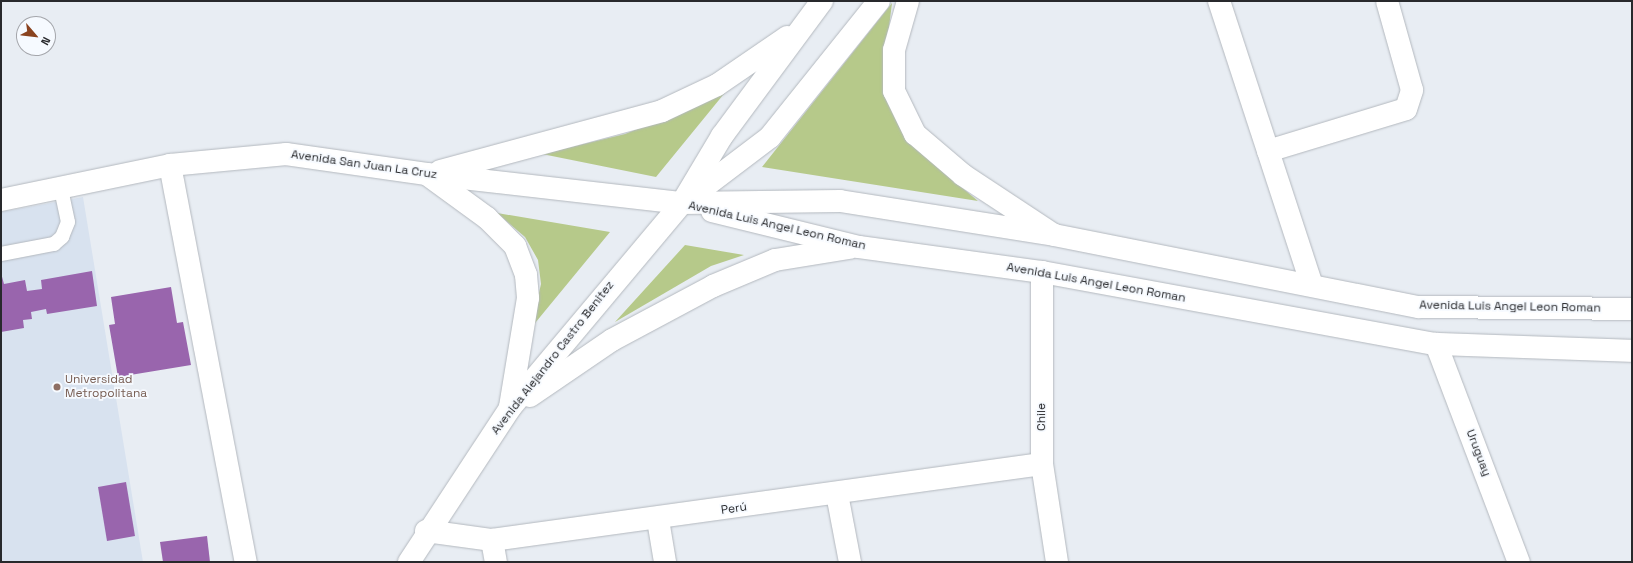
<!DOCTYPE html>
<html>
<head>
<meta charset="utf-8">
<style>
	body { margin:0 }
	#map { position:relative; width:1633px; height:563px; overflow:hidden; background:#e8edf3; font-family:"Space Grotesk",sans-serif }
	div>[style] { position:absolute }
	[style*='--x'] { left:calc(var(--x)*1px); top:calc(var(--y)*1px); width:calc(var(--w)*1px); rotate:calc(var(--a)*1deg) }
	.built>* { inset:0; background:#d8e2ef }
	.green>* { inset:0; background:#b6c98a }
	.building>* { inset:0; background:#9965ad }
	.roads { filter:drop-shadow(0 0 1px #b3b8be) drop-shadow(0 0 1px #b3b8be) }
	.lane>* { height:14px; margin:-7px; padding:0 7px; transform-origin:7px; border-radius:7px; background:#fff }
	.street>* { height:22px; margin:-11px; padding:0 11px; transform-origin:11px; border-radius:11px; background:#fff }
	.secondary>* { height:22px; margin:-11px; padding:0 11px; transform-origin:11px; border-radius:11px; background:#fff }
	.dots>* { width:11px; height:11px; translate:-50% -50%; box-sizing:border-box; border:2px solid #f6faff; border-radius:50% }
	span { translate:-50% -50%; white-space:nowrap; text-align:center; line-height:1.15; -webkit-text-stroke:3.5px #f6faff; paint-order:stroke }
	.street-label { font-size:12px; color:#28292c }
	.education-label { font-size:12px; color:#785e54 }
	.left { translate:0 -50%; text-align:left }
	.frame { position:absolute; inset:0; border:2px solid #28292c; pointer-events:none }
	.north { position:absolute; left:16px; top:16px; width:40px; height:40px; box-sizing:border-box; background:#f6faff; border:1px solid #a4a6ab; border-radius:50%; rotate:118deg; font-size:11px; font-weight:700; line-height:16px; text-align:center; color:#28292c }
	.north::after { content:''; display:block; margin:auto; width:14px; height:18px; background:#8a431f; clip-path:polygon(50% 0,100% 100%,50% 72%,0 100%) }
</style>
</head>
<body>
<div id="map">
	<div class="built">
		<i style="clip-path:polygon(83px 197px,143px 562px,1px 562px,1px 212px)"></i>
	</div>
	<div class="green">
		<i style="clip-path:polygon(892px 3px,886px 52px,890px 100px,916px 149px,978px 201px,762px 167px)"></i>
		<i style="clip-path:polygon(732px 84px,656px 177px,542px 154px,625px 134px,689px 108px)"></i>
		<i style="clip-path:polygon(497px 213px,610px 232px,531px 328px,541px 284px,538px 260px,525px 237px)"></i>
		<i style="clip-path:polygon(685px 245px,744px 255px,711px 266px,615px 322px)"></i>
	</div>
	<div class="building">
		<i style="clip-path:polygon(92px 271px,97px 306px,47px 314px,46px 309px,31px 312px,32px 319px,23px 320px,24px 328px,1px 332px,1px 273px,4px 284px,25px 280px,27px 291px,42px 289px,41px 280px)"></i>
		<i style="clip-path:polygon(171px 287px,177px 323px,183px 322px,191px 365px,118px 377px,109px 325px,115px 324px,111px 297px)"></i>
		<i style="clip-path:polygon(126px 482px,135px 536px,107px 541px,98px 487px)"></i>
		<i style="clip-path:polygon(207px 536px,210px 562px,163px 562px,160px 542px)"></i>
	</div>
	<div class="roads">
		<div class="lane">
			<i style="--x:1;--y:254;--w:54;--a:-10.7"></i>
			<i style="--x:54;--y:244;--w:11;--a:-41"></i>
			<i style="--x:62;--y:237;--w:16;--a:-68"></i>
			<i style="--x:68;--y:222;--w:35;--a:-102"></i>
		</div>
		<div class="street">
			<i style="--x:1219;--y:1;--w:299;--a:71.9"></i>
			<i style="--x:1268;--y:151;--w:144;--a:-16.9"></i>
			<i style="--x:1406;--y:109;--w:20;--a:-72"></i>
			<i style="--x:1412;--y:90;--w:92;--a:-105.7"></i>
			<i style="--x:170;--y:165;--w:404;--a:79.2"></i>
			<i style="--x:1042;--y:272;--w:192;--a:90"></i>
			<i style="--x:1042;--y:464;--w:99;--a:81.3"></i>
			<i style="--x:1436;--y:344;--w:233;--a:69.2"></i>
			<i style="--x:837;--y:494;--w:69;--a:79.2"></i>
			<i style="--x:658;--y:520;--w:43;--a:80.5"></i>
			<i style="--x:426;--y:531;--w:67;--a:7.8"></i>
			<i style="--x:492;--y:540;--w:555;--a:-7.87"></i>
			<i style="--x:492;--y:540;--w:22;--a:80"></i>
		</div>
		<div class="secondary">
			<i style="--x:908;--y:1;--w:51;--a:105.9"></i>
			<i style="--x:894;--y:50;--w:41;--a:90"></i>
			<i style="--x:894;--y:91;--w:48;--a:64"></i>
			<i style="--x:915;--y:134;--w:63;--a:40.5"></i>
			<i style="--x:963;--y:175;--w:105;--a:33.4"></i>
			<i style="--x:440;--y:171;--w:230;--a:-15.1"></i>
			<i style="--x:662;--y:111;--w:61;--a:-25.3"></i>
			<i style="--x:717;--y:85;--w:85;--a:-34.4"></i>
			<i style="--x:428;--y:175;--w:73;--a:36.1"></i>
			<i style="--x:487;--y:218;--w:40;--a:45"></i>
			<i style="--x:515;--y:246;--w:31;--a:69"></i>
			<i style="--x:526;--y:275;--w:23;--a:85"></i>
			<i style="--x:528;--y:298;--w:110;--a:99.4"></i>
			<i style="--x:691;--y:197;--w:99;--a:-37.2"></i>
			<i style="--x:770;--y:137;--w:174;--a:-51.3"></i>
			<i style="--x:1;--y:200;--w:173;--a:-11.7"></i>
			<i style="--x:170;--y:165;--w:117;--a:-5.4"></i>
			<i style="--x:286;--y:154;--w:142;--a:8.1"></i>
			<i style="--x:427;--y:174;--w:257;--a:6.5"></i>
			<i style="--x:682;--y:203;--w:158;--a:-0.7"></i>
			<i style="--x:840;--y:201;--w:217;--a:9"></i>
			<i style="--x:1054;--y:235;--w:372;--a:11.2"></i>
			<i style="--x:1419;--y:307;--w:213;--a:0.5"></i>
			<i style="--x:712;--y:211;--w:151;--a:13.8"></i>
			<i style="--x:859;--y:247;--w:185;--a:7.8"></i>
			<i style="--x:1042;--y:272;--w:401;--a:10.4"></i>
			<i style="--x:1436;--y:344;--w:196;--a:2"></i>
			<i style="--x:530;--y:396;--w:99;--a:-34.3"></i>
			<i style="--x:612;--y:340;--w:115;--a:-28.1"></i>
			<i style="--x:713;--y:286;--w:67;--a:-22.8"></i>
			<i style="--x:775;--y:260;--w:75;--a:-9.2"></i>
			<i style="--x:409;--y:562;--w:184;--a:-56.7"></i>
			<i style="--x:510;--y:408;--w:268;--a:-50"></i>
			<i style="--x:682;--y:203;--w:78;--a:-59.2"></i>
			<i style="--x:722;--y:136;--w:168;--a:-53.5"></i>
		</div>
	</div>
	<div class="dots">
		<i style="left:57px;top:387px;background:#8d6e63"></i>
	</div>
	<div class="street-label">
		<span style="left:364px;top:165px;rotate:8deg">Avenida San Juan La Cruz</span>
		<span style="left:777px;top:226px;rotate:13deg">Avenida Luis Angel Leon Roman</span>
		<span style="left:1096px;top:283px;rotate:10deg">Avenida Luis Angel Leon Roman</span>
		<span style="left:1510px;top:307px;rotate:1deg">Avenida Luis Angel Leon Roman</span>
		<span style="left:553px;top:358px;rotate:-52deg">Avenida Alejandro Castro Benitez</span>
		<span style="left:1042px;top:417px;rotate:-90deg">Chile</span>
		<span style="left:1478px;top:453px;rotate:69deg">Uruguay</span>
		<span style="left:734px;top:509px;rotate:-8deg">Perú</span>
	</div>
	<div class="education-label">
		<span class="left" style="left:65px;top:387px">Universidad<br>Metropolitana</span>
	</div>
	<div class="frame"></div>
	<div class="north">N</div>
</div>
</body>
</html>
